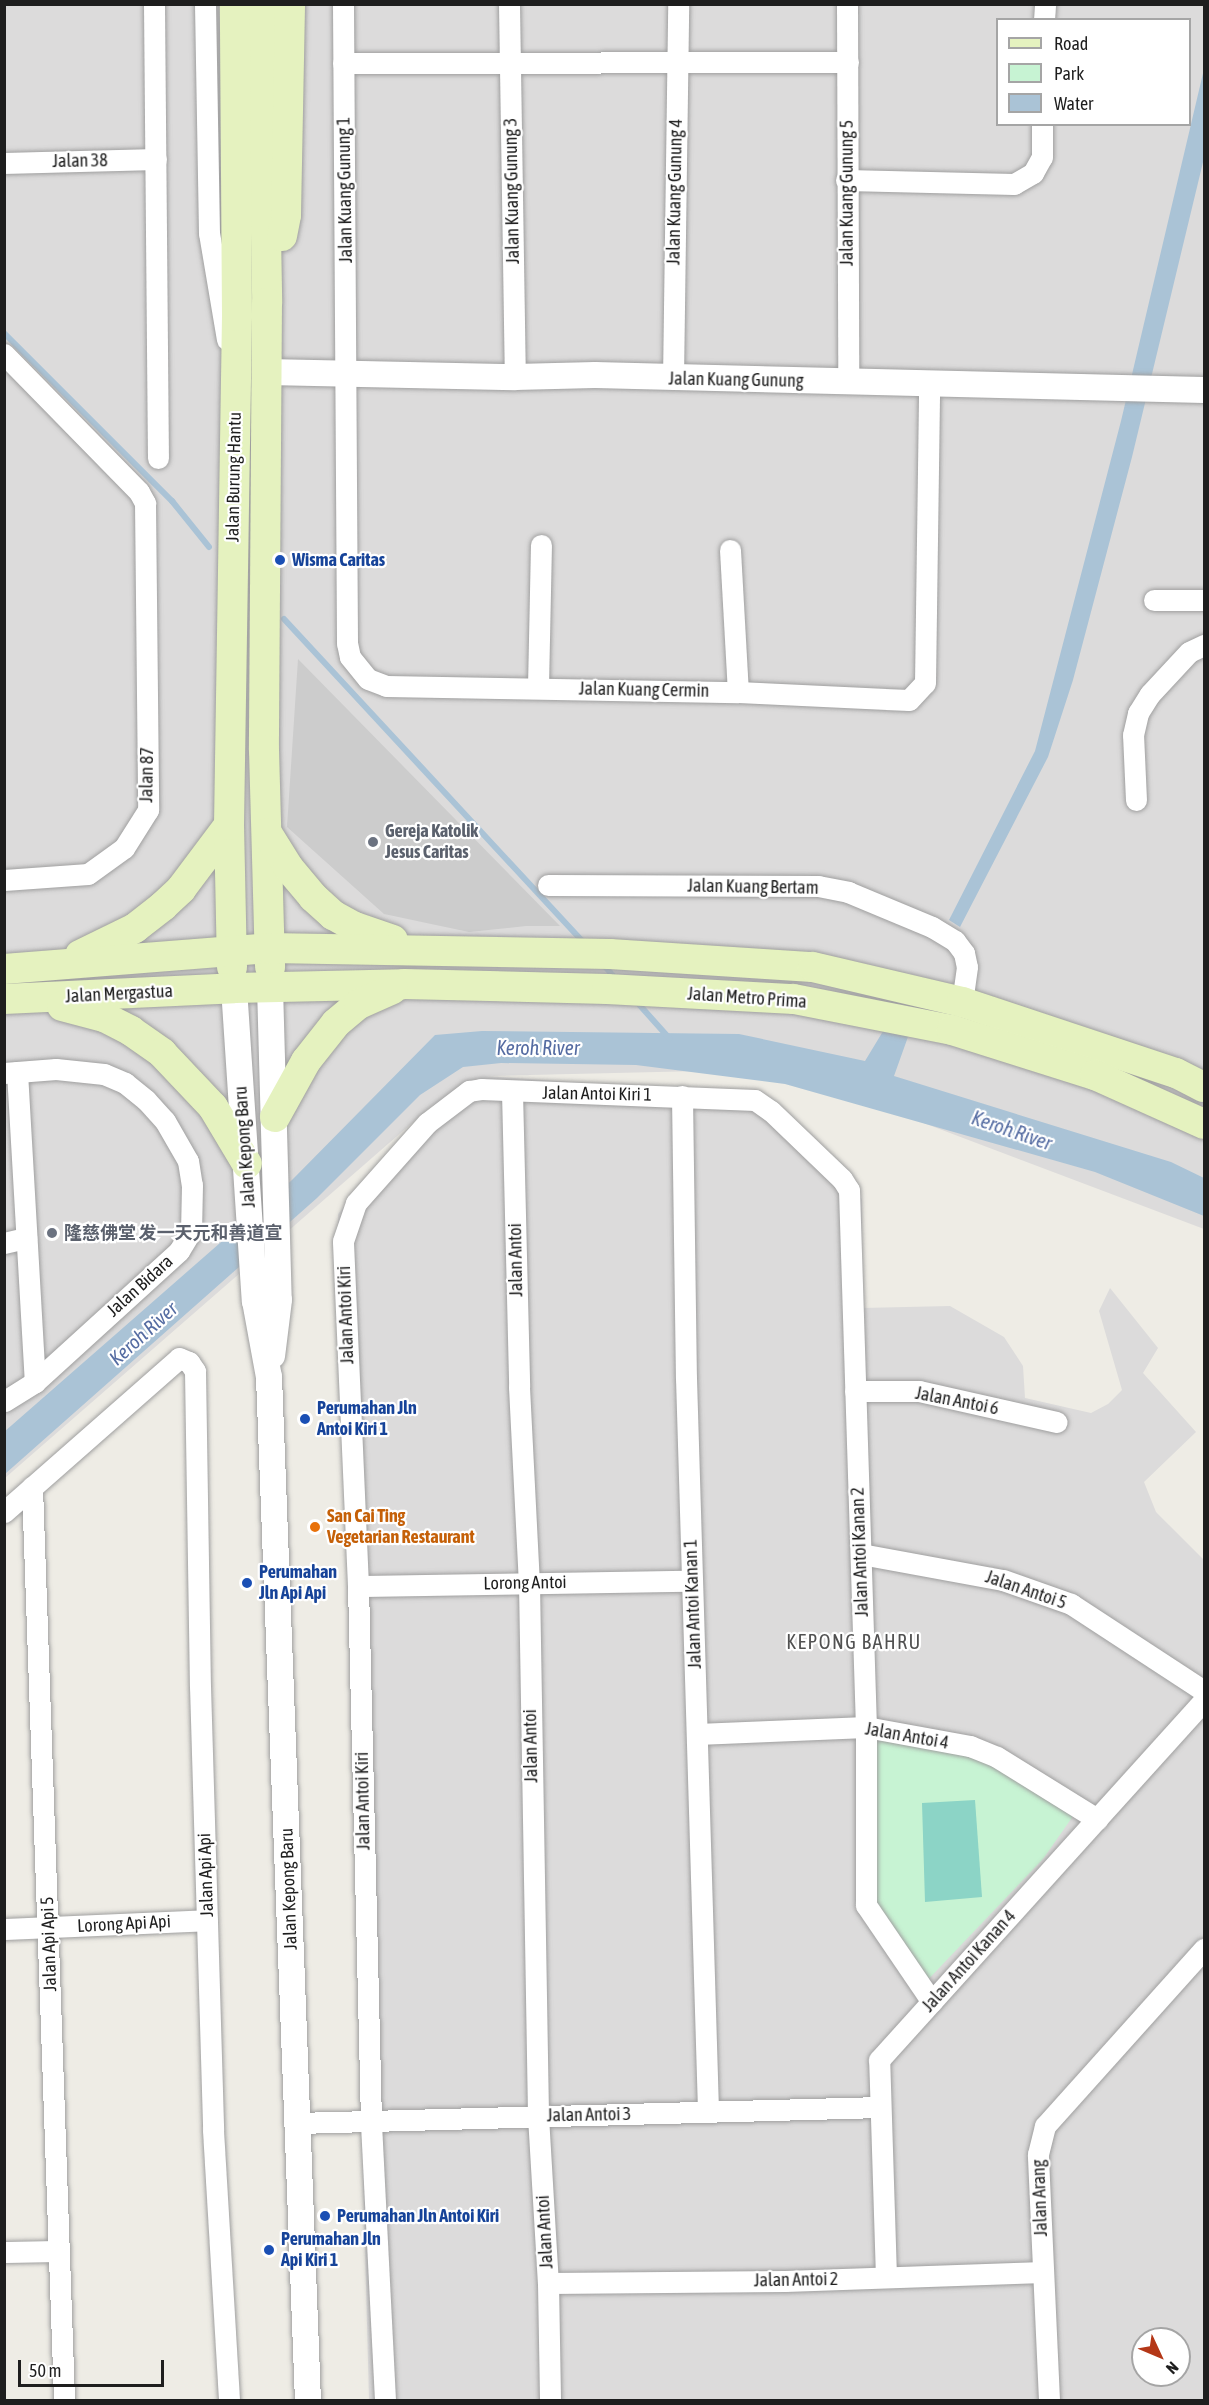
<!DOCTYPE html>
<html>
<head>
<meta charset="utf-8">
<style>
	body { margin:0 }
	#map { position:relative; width:1209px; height:2405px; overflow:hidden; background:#eeece5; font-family:"Asap Condensed","Noto Sans SC",sans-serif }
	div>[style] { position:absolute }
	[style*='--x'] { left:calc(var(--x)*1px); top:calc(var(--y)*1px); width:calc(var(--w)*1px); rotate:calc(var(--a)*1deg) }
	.residential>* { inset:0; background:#dcdbdb }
	.religious>* { inset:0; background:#ccc }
	.park>* { inset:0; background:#c7f3d3 }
	.pitch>* { inset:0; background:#8cd4c6 }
	.water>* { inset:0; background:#aac3d6 }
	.stream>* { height:6px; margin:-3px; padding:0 3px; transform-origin:3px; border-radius:3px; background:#aac3d6 }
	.roads { filter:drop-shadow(0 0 2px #9f9f9f) drop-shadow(0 0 2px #9f9f9f) }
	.minor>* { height:21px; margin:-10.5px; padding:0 10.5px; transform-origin:10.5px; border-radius:10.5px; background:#fff }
	.tertiary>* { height:26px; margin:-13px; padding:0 13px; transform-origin:13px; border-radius:13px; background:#fff }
	.secondary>* { height:30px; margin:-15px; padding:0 15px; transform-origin:15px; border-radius:15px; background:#e5f2bf }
	.dots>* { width:16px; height:16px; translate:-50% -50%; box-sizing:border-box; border:3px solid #fff; border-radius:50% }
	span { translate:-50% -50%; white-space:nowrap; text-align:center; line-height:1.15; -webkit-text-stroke:4.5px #fff; paint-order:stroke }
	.street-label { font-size:18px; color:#1e1e1e }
	.transit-label { font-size:18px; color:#164399; font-weight:700 }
	.left { translate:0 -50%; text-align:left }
	.worship-label { font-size:18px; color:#5b616d; font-weight:700 }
	.food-label { font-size:18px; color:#c56008; font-weight:700 }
	.water-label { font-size:20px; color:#556ca2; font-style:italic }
	.neighbourhood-label { font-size:20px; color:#515151; letter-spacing:1.5px }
	.frame { position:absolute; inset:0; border:6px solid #1e1e1e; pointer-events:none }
	.legend { position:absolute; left:996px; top:18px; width:195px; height:108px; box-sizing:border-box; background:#fff; border:2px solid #a5a5a5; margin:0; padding:8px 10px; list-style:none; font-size:18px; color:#1e1e1e }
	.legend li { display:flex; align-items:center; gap:12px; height:30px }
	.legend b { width:30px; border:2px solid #a5a5a5 }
	.north { position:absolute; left:1131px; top:2327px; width:60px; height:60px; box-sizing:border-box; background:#fff; border:2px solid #a5a5a5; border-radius:50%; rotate:134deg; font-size:16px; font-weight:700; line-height:24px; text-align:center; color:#1e1e1e }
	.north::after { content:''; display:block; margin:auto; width:21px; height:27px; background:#b43717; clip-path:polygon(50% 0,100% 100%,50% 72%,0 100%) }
	.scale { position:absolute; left:18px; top:2360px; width:146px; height:27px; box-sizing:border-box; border:3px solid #1e1e1e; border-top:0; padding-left:8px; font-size:18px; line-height:21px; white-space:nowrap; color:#1e1e1e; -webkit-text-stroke:4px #fff; paint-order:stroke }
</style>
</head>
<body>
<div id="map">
	<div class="residential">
		<i style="clip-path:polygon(evenodd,5px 5px,1204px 5px,1204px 1229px,781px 1069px,487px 1076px,754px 1095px,778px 1109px,862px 1199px,862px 1308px,950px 1306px,1004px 1337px,1023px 1366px,1025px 1398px,1091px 1413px,1108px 1404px,1122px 1390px,1099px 1311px,1110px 1288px,1158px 1348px,1143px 1373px,1196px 1432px,1144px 1482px,1156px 1512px,1204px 1560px,1204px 2400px,369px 2400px,338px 1214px,435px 1103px,5px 1478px,5px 5px,998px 20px,1190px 20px,1190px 124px,998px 124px,998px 20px,5px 5px,1143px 2339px,1179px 2339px,1179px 2375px,1143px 2375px,1143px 2339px)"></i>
	</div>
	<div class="religious">
		<i style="clip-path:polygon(298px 659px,560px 926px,526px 926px,469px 932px,384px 914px,287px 827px)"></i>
	</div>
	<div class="park">
		<i style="clip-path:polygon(866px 1727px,970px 1746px,1078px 1809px,1043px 1859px,921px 1987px,866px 1905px)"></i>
	</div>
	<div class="pitch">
		<i style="clip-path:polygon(975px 1800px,982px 1897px,925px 1902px,922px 1803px)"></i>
	</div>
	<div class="water">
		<i style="clip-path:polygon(1204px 69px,1204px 158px,1132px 457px,1073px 680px,1048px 757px,960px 927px,949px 920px,1035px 751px,1121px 421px)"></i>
		<i style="clip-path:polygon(885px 1028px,909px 1034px,894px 1076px,1171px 1162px,1204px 1178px,1204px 1216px,1095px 1172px,785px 1084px,636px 1065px,501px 1063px,463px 1067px,420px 1095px,317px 1198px,5px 1474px,4px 1432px,292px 1180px,435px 1035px,482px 1031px,739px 1034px,865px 1061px)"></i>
	</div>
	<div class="stream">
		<i style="--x:4;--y:333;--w:238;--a:45"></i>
		<i style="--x:172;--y:501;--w:59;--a:51.2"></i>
		<i style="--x:284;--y:619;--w:443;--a:47.2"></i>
		<i style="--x:602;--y:963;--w:23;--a:49"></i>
		<i style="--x:636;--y:1001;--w:50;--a:48.3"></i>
	</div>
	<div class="roads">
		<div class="minor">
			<i style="--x:154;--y:4;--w:454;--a:89.5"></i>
			<i style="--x:205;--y:4;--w:229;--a:89"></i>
			<i style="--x:209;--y:233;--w:108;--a:80.4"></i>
			<i style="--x:343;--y:4;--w:639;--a:89.64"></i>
			<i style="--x:347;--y:643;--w:14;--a:78"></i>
			<i style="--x:350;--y:657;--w:28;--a:51"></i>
			<i style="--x:368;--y:679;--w:19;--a:21"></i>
			<i style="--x:386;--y:686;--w:352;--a:1"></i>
			<i style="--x:738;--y:692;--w:171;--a:2.7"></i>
			<i style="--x:909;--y:700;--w:23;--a:-47"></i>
			<i style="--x:925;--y:683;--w:299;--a:-89.2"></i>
			<i style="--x:509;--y:4;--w:373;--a:89.1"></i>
			<i style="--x:847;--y:4;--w:378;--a:89.8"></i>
			<i style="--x:1044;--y:20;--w:16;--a:-86"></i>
			<i style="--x:343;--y:63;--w:505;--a:-0.11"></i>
			<i style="--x:4;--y:163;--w:152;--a:-1.5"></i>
			<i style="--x:846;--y:180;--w:168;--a:1.4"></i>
			<i style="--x:1014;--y:184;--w:22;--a:-30"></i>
			<i style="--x:1033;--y:173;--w:18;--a:-61"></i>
			<i style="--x:1042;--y:157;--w:33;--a:-90"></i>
			<i style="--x:4;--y:354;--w:193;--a:45.6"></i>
			<i style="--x:139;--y:492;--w:13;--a:61"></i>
			<i style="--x:145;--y:503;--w:307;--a:89.4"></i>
			<i style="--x:148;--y:810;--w:45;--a:122.3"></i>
			<i style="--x:124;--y:848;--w:44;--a:144.2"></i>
			<i style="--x:88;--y:874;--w:84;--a:175.9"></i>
			<i style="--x:673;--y:379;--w:375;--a:-89.2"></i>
			<i style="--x:730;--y:550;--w:142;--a:86.8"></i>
			<i style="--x:1154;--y:600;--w:50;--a:0"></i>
			<i style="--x:538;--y:687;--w:142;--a:-88.8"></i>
			<i style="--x:1136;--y:800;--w:65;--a:-92.6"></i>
			<i style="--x:1133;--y:735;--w:23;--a:-77"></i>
			<i style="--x:1138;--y:713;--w:22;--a:-58"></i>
			<i style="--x:1150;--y:694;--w:57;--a:-47.1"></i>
			<i style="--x:1189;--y:652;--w:17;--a:-25"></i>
			<i style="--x:548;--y:885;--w:270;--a:0.2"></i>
			<i style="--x:818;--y:886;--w:31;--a:11"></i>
			<i style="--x:848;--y:892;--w:91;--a:22.6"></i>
			<i style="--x:932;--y:927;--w:27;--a:31"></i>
			<i style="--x:955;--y:941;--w:15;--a:53"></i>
			<i style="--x:964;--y:953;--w:14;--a:78"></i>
			<i style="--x:967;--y:967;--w:35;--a:98"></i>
			<i style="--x:17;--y:1072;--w:311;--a:86.7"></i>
			<i style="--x:4;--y:1073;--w:52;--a:-4.4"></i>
			<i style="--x:56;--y:1069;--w:48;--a:5.9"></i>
			<i style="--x:104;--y:1074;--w:23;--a:23"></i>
			<i style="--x:125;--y:1083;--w:27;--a:39"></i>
			<i style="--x:146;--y:1100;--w:28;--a:48"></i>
			<i style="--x:165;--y:1121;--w:46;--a:60.1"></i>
			<i style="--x:188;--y:1161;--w:24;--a:81"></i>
			<i style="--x:192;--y:1185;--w:46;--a:91.2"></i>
			<i style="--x:191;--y:1231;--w:23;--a:121"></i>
			<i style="--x:179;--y:1251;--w:195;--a:137.7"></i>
			<i style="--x:35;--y:1382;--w:36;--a:148"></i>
			<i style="--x:512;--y:1092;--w:295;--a:88.6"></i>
			<i style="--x:519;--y:1387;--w:196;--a:87.1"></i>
			<i style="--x:529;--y:1583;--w:533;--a:89.03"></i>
			<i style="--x:538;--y:2116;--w:167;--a:86.6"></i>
			<i style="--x:548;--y:2283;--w:117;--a:89"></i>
			<i style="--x:682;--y:1096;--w:282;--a:89.2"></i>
			<i style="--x:686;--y:1378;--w:734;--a:88.28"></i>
			<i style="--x:4;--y:1243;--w:23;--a:-13"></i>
			<i style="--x:855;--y:1391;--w:64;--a:0"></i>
			<i style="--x:919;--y:1391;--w:141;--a:12.7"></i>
			<i style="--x:32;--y:1487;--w:914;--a:87.99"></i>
			<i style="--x:4;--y:1512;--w:233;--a:-41.3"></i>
			<i style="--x:179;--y:1358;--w:11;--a:22"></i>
			<i style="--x:189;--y:1362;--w:11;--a:56"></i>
			<i style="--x:195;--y:1371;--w:315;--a:89.1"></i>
			<i style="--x:200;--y:1686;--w:444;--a:88.3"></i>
			<i style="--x:213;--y:2130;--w:270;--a:86.6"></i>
			<i style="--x:861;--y:1554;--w:144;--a:10.4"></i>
			<i style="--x:1003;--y:1580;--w:72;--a:19.4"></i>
			<i style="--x:1071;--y:1604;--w:159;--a:33.2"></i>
			<i style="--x:358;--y:1586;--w:334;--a:-0.9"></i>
			<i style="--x:697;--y:1734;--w:169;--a:-2.4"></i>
			<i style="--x:866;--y:1727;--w:106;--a:10.4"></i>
			<i style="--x:970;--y:1746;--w:29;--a:22"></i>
			<i style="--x:997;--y:1757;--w:118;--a:31.8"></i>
			<i style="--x:4;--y:1929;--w:203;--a:-2.5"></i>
			<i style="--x:297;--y:2123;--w:583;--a:-1.57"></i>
			<i style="--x:4;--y:2252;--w:55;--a:-1"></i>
			<i style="--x:886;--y:2277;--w:217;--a:-91.8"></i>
			<i style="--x:879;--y:2060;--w:485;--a:-47.9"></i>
			<i style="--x:548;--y:2283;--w:237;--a:-0.5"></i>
			<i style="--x:785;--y:2281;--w:258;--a:-2"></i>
			<i style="--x:385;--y:2400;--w:279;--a:-92.9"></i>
			<i style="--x:371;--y:2121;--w:535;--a:-91.39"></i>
			<i style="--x:358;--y:1586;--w:345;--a:-92.5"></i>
			<i style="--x:343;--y:1241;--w:40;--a:-71.1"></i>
			<i style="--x:356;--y:1203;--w:107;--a:-48.4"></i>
			<i style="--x:427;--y:1123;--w:53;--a:-37.3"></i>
			<i style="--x:469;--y:1091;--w:12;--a:-9"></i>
			<i style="--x:481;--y:1089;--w:274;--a:2.3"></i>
			<i style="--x:755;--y:1100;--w:19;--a:35"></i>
			<i style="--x:771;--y:1111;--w:98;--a:43.8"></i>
			<i style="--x:842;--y:1179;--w:13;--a:58"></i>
			<i style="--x:849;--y:1190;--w:537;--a:88.19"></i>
			<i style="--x:866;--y:1727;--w:178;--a:90"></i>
			<i style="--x:866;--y:1905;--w:117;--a:55.8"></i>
			<i style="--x:1049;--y:2400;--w:246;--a:-92.6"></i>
			<i style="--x:1038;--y:2154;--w:29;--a:-76"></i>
			<i style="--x:1045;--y:2126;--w:238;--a:-48.1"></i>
		</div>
		<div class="tertiary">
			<i style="--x:267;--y:372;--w:248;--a:1.2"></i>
			<i style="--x:515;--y:377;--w:80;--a:-1.4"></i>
			<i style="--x:595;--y:375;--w:609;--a:1.41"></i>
			<i style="--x:270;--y:987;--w:313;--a:88.4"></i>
			<i style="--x:279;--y:1300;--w:56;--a:97.1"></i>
			<i style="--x:234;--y:988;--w:314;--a:86.2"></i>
			<i style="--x:255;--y:1301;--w:77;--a:79.6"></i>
			<i style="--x:269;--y:1377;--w:1024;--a:87.82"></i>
		</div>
		<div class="secondary">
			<i style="--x:262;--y:4;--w:299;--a:89"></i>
			<i style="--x:267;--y:303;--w:447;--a:90.4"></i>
			<i style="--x:264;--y:750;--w:217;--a:88.4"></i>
			<i style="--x:282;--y:236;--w:21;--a:-79"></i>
			<i style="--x:286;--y:215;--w:211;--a:-88.9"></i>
			<i style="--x:267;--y:833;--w:40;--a:58"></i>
			<i style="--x:288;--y:867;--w:39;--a:50"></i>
			<i style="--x:313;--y:897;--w:27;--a:42"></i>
			<i style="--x:333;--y:915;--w:25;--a:29"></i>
			<i style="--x:355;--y:927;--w:40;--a:18.9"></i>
			<i style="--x:80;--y:955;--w:61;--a:-26.1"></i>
			<i style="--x:135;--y:928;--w:36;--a:-38"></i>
			<i style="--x:163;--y:906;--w:25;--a:-43"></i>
			<i style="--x:181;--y:889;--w:80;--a:-53.1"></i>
			<i style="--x:232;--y:967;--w:142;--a:-91.2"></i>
			<i style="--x:229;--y:825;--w:509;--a:-89.1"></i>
			<i style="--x:237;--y:316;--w:312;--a:-90.4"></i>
			<i style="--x:4;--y:969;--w:266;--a:-4.5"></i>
			<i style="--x:269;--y:948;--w:341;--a:1"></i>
			<i style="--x:610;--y:954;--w:203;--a:3.7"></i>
			<i style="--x:813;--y:967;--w:153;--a:13.2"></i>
			<i style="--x:962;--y:1002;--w:225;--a:18.4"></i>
			<i style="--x:1176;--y:1073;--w:31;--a:27"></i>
			<i style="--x:4;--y:999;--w:230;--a:-2.7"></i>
			<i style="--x:234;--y:988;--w:170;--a:-1.3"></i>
			<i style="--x:404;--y:984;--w:203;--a:1.4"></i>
			<i style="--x:607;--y:989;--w:187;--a:3.1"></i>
			<i style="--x:794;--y:999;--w:161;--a:11.1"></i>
			<i style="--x:952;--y:1030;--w:150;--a:17.5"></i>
			<i style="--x:1095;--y:1075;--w:120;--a:24.2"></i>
			<i style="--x:62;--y:1006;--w:43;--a:14.7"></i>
			<i style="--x:104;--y:1017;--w:30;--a:27"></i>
			<i style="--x:131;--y:1031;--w:38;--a:35"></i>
			<i style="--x:162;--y:1053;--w:74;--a:46.6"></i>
			<i style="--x:213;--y:1107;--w:66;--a:59.2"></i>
			<i style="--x:275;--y:1117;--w:64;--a:-61"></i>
			<i style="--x:306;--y:1061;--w:48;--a:-51.7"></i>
			<i style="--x:336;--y:1023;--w:30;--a:-40"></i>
			<i style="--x:359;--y:1004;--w:37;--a:-24"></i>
		</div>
	</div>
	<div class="dots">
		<i style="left:280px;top:560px;background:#1a4fb4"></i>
		<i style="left:373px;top:842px;background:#6b7280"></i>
		<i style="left:52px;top:1233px;background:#6b7280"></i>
		<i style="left:305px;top:1419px;background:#1a4fb4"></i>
		<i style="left:315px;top:1527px;background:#e8710a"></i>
		<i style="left:247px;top:1583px;background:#1a4fb4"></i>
		<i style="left:325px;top:2216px;background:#1a4fb4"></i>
		<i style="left:269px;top:2250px;background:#1a4fb4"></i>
	</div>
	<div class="street-label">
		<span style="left:80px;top:161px;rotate:-1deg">Jalan 38</span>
		<span style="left:345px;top:190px;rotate:-91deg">Jalan Kuang Gunung 1</span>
		<span style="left:512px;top:191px;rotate:-91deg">Jalan Kuang Gunung 3</span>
		<span style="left:675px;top:192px;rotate:-89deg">Jalan Kuang Gunung 4</span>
		<span style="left:847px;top:193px;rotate:-90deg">Jalan Kuang Gunung 5</span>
		<span style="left:736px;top:380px;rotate:1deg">Jalan Kuang Gunung</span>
		<span style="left:234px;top:477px;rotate:-89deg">Jalan Burung Hantu</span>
		<span style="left:644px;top:690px;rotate:1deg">Jalan Kuang Cermin</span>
		<span style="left:147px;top:775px;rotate:-89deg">Jalan 87</span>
		<span style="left:753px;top:887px;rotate:1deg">Jalan Kuang Bertam</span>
		<span style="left:119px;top:994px;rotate:-3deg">Jalan Mergastua</span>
		<span style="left:747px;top:998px;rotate:4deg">Jalan Metro Prima</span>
		<span style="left:597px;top:1094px;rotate:1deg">Jalan Antoi Kiri 1</span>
		<span style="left:245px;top:1147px;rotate:-94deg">Jalan Kepong Baru</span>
		<span style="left:516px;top:1260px;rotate:-91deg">Jalan Antoi</span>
		<span style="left:140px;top:1286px;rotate:-42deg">Jalan Bidara</span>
		<span style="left:346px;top:1315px;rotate:-92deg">Jalan Antoi Kiri</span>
		<span style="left:957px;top:1401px;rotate:11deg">Jalan Antoi 6</span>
		<span style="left:860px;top:1552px;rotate:-92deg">Jalan Antoi Kanan 2</span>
		<span style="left:525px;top:1583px;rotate:-1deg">Lorong Antoi</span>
		<span style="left:1026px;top:1590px;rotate:19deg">Jalan Antoi 5</span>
		<span style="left:693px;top:1604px;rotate:-92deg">Jalan Antoi Kanan 1</span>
		<span style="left:907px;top:1736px;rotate:10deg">Jalan Antoi 4</span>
		<span style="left:531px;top:1746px;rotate:-91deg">Jalan Antoi</span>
		<span style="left:363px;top:1801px;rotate:-91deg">Jalan Antoi Kiri</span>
		<span style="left:206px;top:1875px;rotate:-92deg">Jalan Api Api</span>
		<span style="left:289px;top:1889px;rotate:-92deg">Jalan Kepong Baru</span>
		<span style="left:124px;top:1924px;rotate:-3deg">Lorong Api Api</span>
		<span style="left:49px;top:1944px;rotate:-92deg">Jalan Api Api 5</span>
		<span style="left:969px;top:1961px;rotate:-48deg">Jalan Antoi Kanan 4</span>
		<span style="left:589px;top:2115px;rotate:-1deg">Jalan Antoi 3</span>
		<span style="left:1040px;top:2198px;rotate:-92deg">Jalan Arang</span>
		<span style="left:545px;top:2232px;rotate:-93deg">Jalan Antoi</span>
		<span style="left:796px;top:2280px;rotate:-1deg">Jalan Antoi 2</span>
	</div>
	<div class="transit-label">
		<span class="left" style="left:292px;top:560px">Wisma Caritas</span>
		<span class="left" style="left:317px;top:1419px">Perumahan Jln<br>Antoi Kiri 1</span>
		<span class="left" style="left:259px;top:1583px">Perumahan<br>Jln Api Api</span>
		<span class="left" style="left:337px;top:2216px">Perumahan Jln Antoi Kiri</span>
		<span class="left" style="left:281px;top:2250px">Perumahan Jln<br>Api Kiri 1</span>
	</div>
	<div class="worship-label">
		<span class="left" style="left:385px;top:842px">Gereja Katolik<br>Jesus Caritas</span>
		<span class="left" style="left:64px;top:1233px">隆慈佛堂 发一天元和善道宣</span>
	</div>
	<div class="food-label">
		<span class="left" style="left:327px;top:1527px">San Cai Ting<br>Vegetarian Restaurant</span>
	</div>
	<div class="water-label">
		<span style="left:538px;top:1047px">Keroh River</span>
		<span style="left:1012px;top:1130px;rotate:19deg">Keroh River</span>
		<span style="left:143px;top:1333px;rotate:-42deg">Keroh River</span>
	</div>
	<div class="neighbourhood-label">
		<span style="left:854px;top:1641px">KEPONG BAHRU</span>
	</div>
	<div class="frame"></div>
	<ul class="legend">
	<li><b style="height:8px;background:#e5f2bf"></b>Road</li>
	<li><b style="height:16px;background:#c7f3d3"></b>Park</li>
	<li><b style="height:16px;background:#aac3d6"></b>Water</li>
	</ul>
	<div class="north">N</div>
	<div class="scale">50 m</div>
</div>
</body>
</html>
